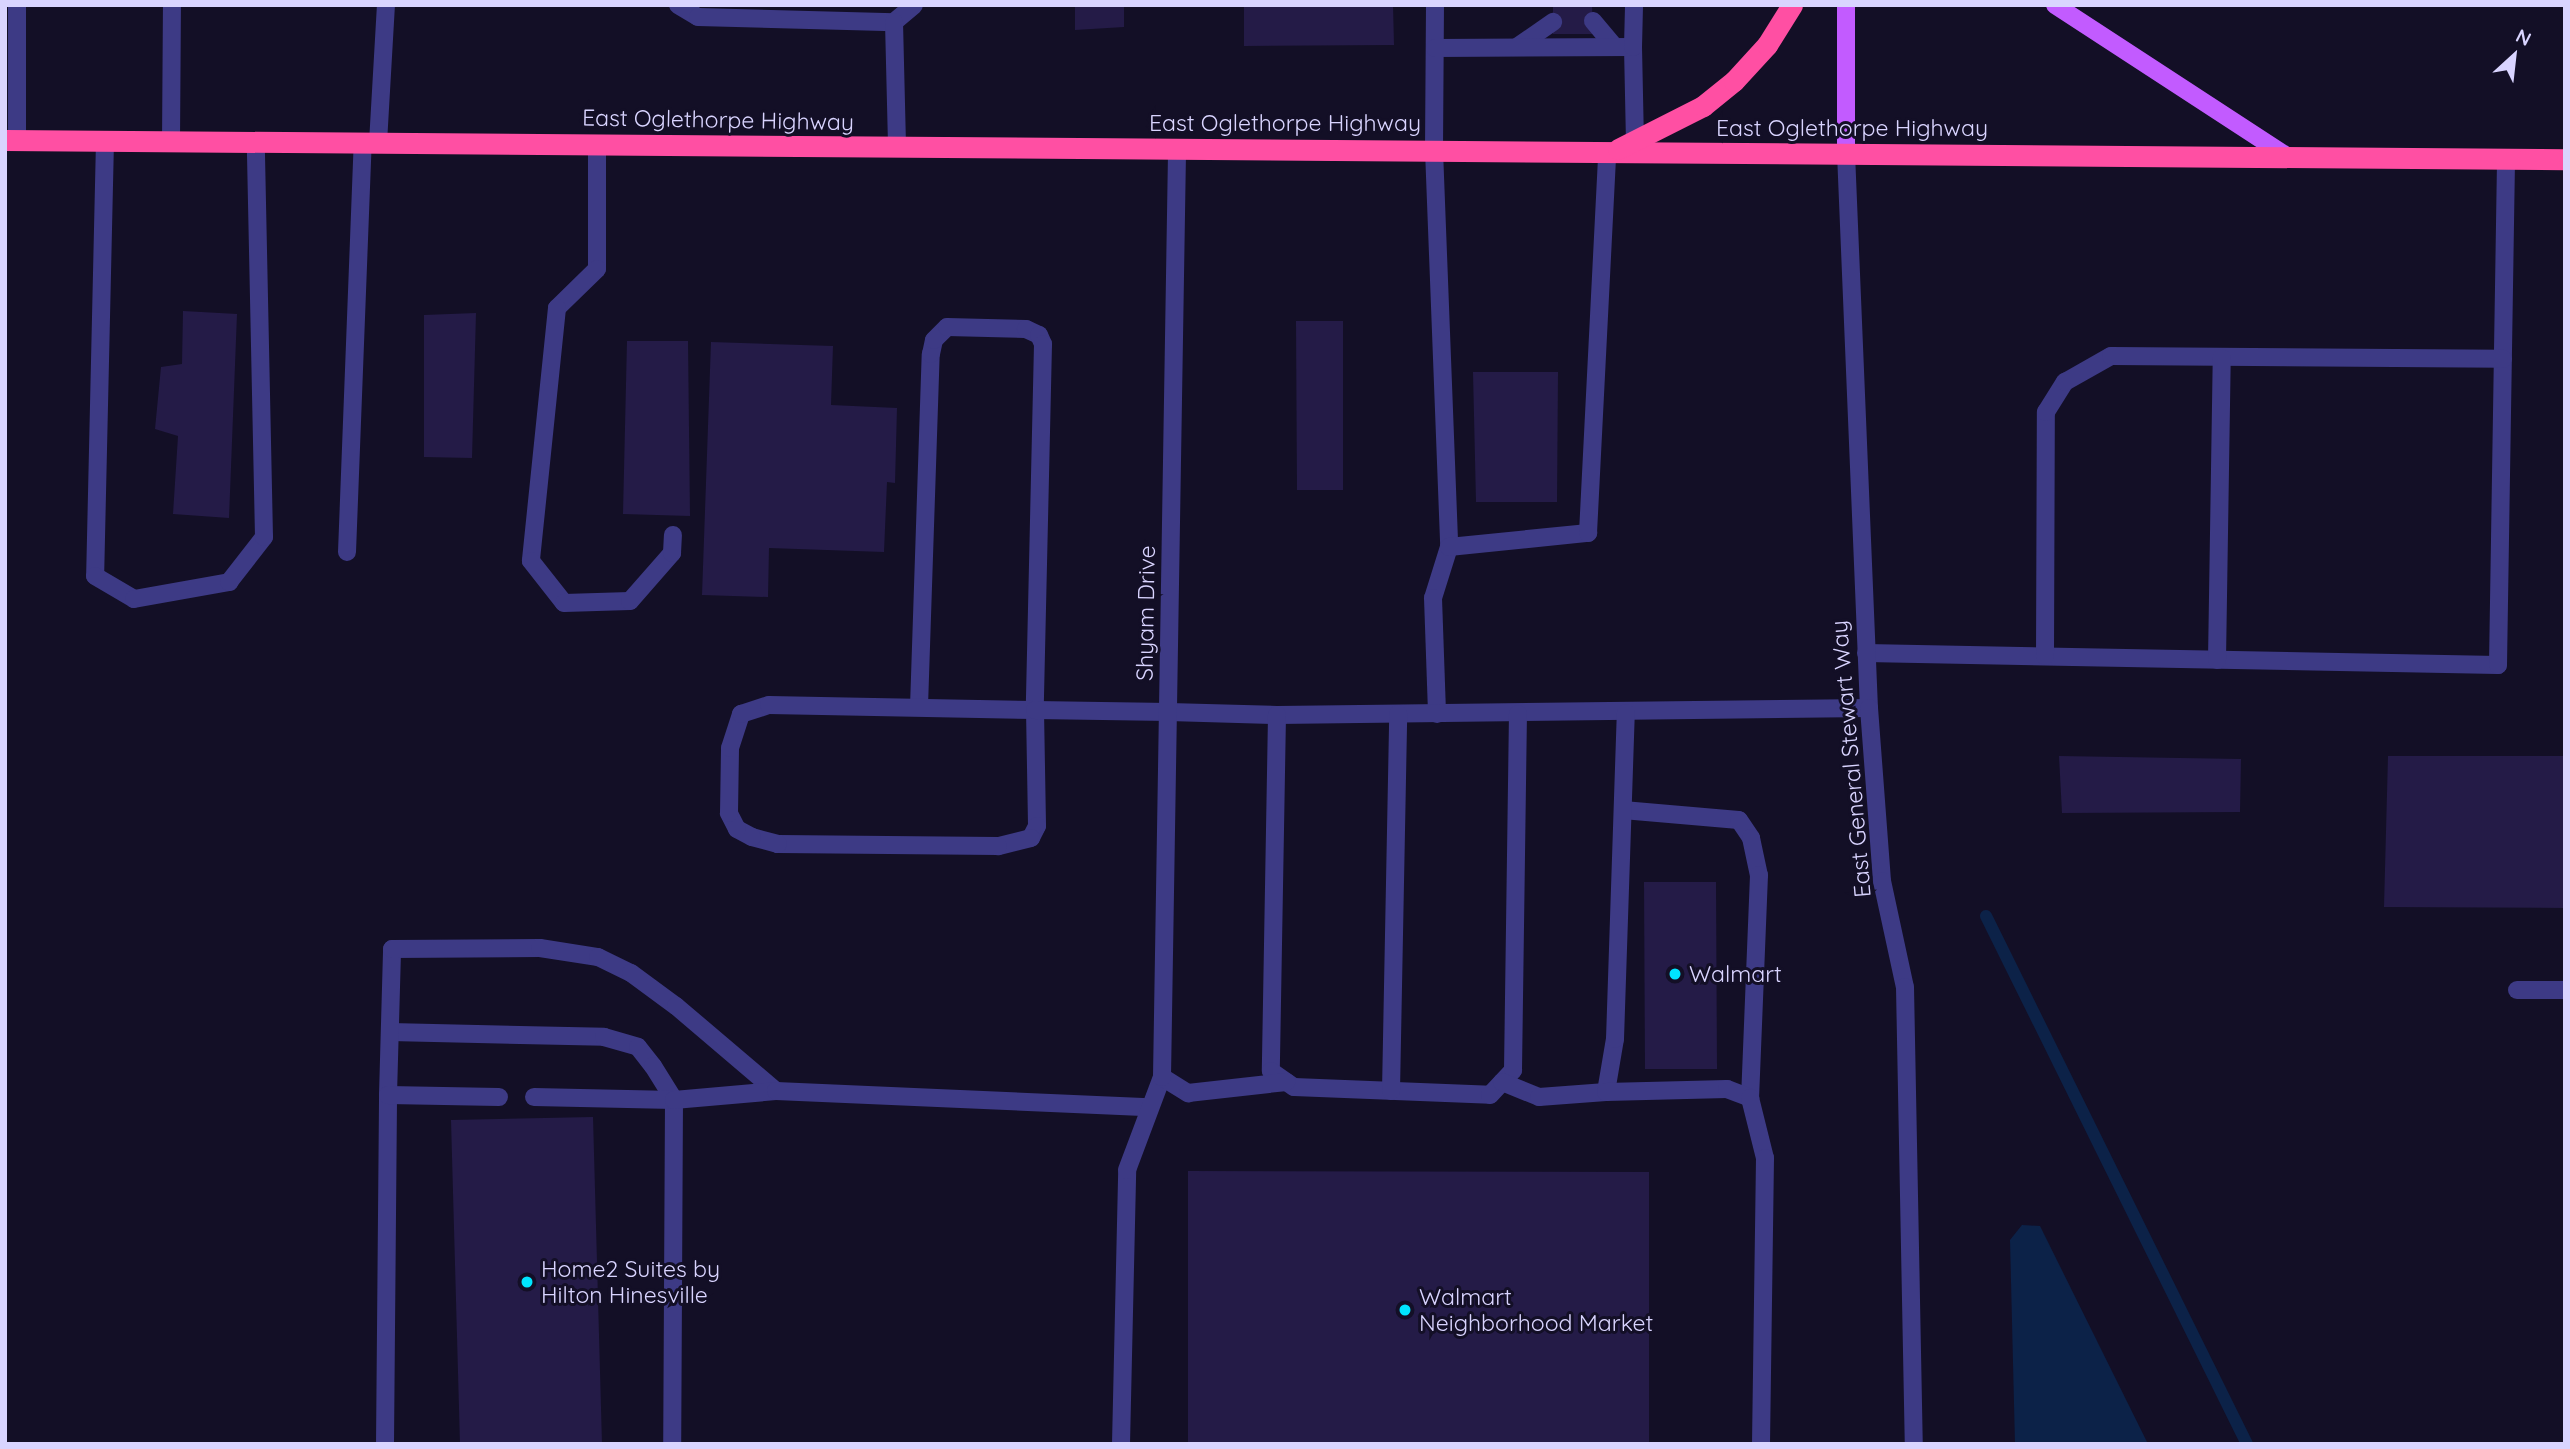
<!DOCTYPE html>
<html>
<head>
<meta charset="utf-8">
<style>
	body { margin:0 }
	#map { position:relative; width:2570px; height:1449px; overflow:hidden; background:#130f26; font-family:Quicksand,sans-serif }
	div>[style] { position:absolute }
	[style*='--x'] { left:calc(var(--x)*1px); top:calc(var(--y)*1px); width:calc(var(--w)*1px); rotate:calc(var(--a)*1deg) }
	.water>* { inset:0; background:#0c2248 }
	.stream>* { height:12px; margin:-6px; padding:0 6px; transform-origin:6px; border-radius:6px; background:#0c2248 }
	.building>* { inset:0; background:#241b47 }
	.lane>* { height:18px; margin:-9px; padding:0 9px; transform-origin:9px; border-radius:9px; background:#3d3a85 }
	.street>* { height:18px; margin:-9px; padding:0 9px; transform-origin:9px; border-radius:9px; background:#3d3a85 }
	.primary>* { height:18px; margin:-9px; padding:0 9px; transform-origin:9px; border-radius:9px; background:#c25bff }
	.highway>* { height:21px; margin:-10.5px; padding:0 10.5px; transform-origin:10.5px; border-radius:10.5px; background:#ff4fa3 }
	.dots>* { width:19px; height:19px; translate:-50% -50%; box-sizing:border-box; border:4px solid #130f26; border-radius:50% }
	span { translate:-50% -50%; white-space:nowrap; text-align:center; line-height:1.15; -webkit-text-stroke:6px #130f26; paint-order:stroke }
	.street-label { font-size:23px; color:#d9d4ff }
	.poi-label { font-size:23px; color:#d9d4ff }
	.left { translate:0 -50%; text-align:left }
	.frame { position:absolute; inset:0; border:7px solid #d9d4ff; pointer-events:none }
	.north { position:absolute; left:2479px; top:21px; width:70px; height:70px; -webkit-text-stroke:5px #130f26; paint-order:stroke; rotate:27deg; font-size:19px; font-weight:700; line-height:28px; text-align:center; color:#d9d4ff }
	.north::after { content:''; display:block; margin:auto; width:24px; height:32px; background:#d9d4ff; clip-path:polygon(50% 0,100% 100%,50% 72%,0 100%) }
</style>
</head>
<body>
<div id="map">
	<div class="water">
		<i style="clip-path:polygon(2022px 1225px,2040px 1226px,2148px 1444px,2015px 1444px,2010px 1240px)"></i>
	</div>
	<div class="stream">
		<i style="--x:1986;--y:916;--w:589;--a:63.7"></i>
	</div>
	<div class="building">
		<i style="clip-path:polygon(1075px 5px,1124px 5px,1124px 27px,1075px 30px)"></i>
		<i style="clip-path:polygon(1244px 5px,1393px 5px,1394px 45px,1244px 46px)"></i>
		<i style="clip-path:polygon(1553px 5px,1592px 5px,1593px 34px,1553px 34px)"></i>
		<i style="clip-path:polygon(183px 311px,237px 314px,229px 518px,173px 514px,178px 436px,155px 429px,161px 367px,182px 364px)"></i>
		<i style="clip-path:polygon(476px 313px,472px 458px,424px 457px,424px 315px)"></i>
		<i style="clip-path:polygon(1296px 321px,1343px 321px,1343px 490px,1297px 490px)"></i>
		<i style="clip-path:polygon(627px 341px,688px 341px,690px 516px,623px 514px)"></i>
		<i style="clip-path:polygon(711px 342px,833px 346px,831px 405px,897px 408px,895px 483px,887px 482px,884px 552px,769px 548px,768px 597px,702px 595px)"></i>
		<i style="clip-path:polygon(1473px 372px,1558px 372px,1557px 502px,1476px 502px)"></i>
		<i style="clip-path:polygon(2059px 756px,2241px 759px,2240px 812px,2062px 813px)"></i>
		<i style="clip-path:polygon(2388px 756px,2565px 756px,2565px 908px,2384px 907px)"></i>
		<i style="clip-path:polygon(1644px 882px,1716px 882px,1717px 1069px,1645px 1069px)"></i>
		<i style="clip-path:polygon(593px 1117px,602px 1444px,460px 1444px,451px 1120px)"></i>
		<i style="clip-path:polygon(1188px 1171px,1649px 1172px,1649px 1444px,1188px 1444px)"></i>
	</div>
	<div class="lane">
		<i style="--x:678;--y:5;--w:23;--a:31"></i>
		<i style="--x:698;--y:17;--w:196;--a:1.5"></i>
		<i style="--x:894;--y:22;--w:26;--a:-40"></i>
		<i style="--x:1435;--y:5;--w:145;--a:90.4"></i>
		<i style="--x:1434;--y:150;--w:397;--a:87.8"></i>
		<i style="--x:1449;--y:547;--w:53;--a:107.4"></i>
		<i style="--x:1433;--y:598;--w:116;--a:88"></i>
		<i style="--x:1593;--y:21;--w:34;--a:50"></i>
		<i style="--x:894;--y:22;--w:126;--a:88.6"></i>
		<i style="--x:1517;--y:47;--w:44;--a:-34.8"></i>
		<i style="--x:1633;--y:47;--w:95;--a:88.8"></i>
		<i style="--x:1435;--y:48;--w:198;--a:-0.3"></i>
		<i style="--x:1633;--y:47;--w:42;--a:-88.6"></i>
		<i style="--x:17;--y:140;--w:135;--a:-90"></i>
		<i style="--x:105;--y:141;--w:435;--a:91.3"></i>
		<i style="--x:95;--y:576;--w:45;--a:30.5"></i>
		<i style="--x:134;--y:599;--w:97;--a:-10.1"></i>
		<i style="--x:229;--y:582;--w:57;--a:-52.1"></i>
		<i style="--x:264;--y:537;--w:395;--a:-91.2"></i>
		<i style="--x:171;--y:142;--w:137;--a:-89.6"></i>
		<i style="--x:378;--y:143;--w:138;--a:-86.7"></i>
		<i style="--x:597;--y:145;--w:124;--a:90"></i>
		<i style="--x:597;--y:269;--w:56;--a:135.7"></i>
		<i style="--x:557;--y:308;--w:254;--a:95.9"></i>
		<i style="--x:531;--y:561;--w:53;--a:51.8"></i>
		<i style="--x:564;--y:603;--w:66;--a:-1.7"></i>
		<i style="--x:630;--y:601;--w:64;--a:-48.8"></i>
		<i style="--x:672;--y:553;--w:18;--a:-87"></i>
		<i style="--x:1449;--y:547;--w:140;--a:-5.8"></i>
		<i style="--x:1588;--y:533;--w:379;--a:-87.1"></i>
		<i style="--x:347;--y:552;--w:409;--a:-87.8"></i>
		<i style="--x:1866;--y:653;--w:632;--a:1.09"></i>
		<i style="--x:2498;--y:665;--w:506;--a:-89.09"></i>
		<i style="--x:2045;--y:656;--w:244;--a:-89.8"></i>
		<i style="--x:2046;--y:412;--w:36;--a:-58"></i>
		<i style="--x:2065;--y:382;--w:53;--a:-29.5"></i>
		<i style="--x:2111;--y:356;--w:392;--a:0.4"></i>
		<i style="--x:2217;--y:660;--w:302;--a:-89.1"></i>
		<i style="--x:919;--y:707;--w:353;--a:-88.1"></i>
		<i style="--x:931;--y:354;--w:14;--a:-78"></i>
		<i style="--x:934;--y:340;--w:18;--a:-45"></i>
		<i style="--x:947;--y:327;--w:79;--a:1.5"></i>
		<i style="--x:1026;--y:329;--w:14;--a:25"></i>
		<i style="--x:1039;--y:335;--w:10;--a:66"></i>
		<i style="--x:1043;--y:344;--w:366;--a:91.3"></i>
		<i style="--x:1035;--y:710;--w:116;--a:89"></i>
		<i style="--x:1037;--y:826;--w:13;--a:117"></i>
		<i style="--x:1031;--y:838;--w:34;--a:166"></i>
		<i style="--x:998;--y:846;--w:220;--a:-179.5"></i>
		<i style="--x:778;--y:844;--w:27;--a:-165"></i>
		<i style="--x:752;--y:837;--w:17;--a:-152"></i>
		<i style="--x:737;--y:829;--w:18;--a:-117"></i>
		<i style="--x:729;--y:813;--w:65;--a:-89.1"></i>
		<i style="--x:730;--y:748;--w:36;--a:-72"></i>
		<i style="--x:741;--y:714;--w:29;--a:-18"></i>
		<i style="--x:769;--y:705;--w:266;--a:1.1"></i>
		<i style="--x:1035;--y:710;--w:134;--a:0.9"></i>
		<i style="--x:1169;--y:712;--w:108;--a:1.6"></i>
		<i style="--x:1277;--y:715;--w:592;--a:-0.68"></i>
		<i style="--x:1277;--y:715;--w:356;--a:91"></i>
		<i style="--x:1271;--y:1071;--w:28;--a:35"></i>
		<i style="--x:1294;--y:1087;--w:196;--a:2.3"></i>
		<i style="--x:1490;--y:1095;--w:34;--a:-47"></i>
		<i style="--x:1513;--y:1070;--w:356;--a:-89.2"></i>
		<i style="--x:1623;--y:810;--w:116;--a:4.9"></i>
		<i style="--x:1739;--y:820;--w:22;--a:56"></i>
		<i style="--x:1751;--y:838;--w:38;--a:78"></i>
		<i style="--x:1759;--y:875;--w:223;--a:92.3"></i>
		<i style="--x:2517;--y:990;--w:48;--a:0"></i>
		<i style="--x:390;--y:1032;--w:214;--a:1.3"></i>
		<i style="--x:604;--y:1037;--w:35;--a:16"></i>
		<i style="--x:638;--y:1047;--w:24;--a:52"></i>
		<i style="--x:653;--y:1066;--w:40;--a:58"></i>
		<i style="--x:674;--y:1100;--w:344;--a:90.3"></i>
		<i style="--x:1502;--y:1082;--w:40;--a:22"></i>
		<i style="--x:1539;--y:1097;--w:67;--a:-4.3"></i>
		<i style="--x:1606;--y:1092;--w:54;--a:-80.4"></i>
		<i style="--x:1615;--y:1039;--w:326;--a:-88.1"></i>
		<i style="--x:1391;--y:1091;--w:377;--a:-88.9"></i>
		<i style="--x:1606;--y:1092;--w:121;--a:-1.4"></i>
		<i style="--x:1727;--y:1089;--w:25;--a:21"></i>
		<i style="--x:1750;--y:1098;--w:62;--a:76"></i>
		<i style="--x:1765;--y:1158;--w:286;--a:90.8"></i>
		<i style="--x:388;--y:1095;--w:146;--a:-88.4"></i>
		<i style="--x:392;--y:949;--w:148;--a:-0.4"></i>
		<i style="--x:540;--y:948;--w:59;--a:8.8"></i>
		<i style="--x:598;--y:957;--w:37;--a:26"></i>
		<i style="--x:631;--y:973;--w:56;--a:36.3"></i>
		<i style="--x:676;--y:1006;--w:131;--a:40.4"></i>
		<i style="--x:534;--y:1097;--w:140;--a:1.2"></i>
		<i style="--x:674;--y:1100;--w:102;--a:-5"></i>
		<i style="--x:776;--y:1091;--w:373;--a:2.5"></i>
		<i style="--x:385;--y:1444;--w:349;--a:-89.5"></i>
		<i style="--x:388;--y:1095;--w:111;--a:1"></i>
		<i style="--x:1121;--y:1444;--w:274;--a:-88.7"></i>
		<i style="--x:1127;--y:1170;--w:99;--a:-69.4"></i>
		<i style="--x:1162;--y:1077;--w:31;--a:32"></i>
		<i style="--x:1188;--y:1093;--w:99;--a:-6.4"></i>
	</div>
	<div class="street">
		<i style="--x:1846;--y:153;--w:555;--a:87.63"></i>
		<i style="--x:1869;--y:708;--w:173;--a:85.7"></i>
		<i style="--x:1882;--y:881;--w:108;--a:77.8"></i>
		<i style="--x:1905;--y:987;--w:457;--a:88.9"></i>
		<i style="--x:1162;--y:1077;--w:927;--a:-89.07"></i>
	</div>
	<div class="primary">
		<i style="--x:1846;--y:5;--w:148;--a:90"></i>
		<i style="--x:2055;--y:5;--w:277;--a:33.1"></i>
	</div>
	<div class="highway">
		<i style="--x:5;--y:140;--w:2560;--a:0.43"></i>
		<i style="--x:1618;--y:149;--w:95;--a:-26.8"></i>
		<i style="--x:1703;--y:106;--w:40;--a:-39"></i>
		<i style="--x:1734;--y:81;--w:49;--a:-47.5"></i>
		<i style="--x:1767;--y:45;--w:47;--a:-58"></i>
	</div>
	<div class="dots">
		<i style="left:1675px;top:974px;background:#00e5ff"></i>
		<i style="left:527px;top:1282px;background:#00e5ff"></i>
		<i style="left:1405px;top:1310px;background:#00e5ff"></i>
	</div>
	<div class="street-label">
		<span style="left:718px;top:120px;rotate:1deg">East Oglethorpe Highway</span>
		<span style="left:1285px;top:123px">East Oglethorpe Highway</span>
		<span style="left:1852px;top:128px">East Oglethorpe Highway</span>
		<span style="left:1146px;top:613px;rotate:-89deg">Shyam Drive</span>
		<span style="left:1851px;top:759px;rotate:-95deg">East General Stewart Way</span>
	</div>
	<div class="poi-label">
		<span class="left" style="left:1689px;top:974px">Walmart</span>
		<span class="left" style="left:541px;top:1282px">Home2 Suites by<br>Hilton Hinesville</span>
		<span class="left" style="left:1419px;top:1310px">Walmart<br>Neighborhood Market</span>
	</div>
	<div class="frame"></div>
	<div class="north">N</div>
</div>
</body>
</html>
